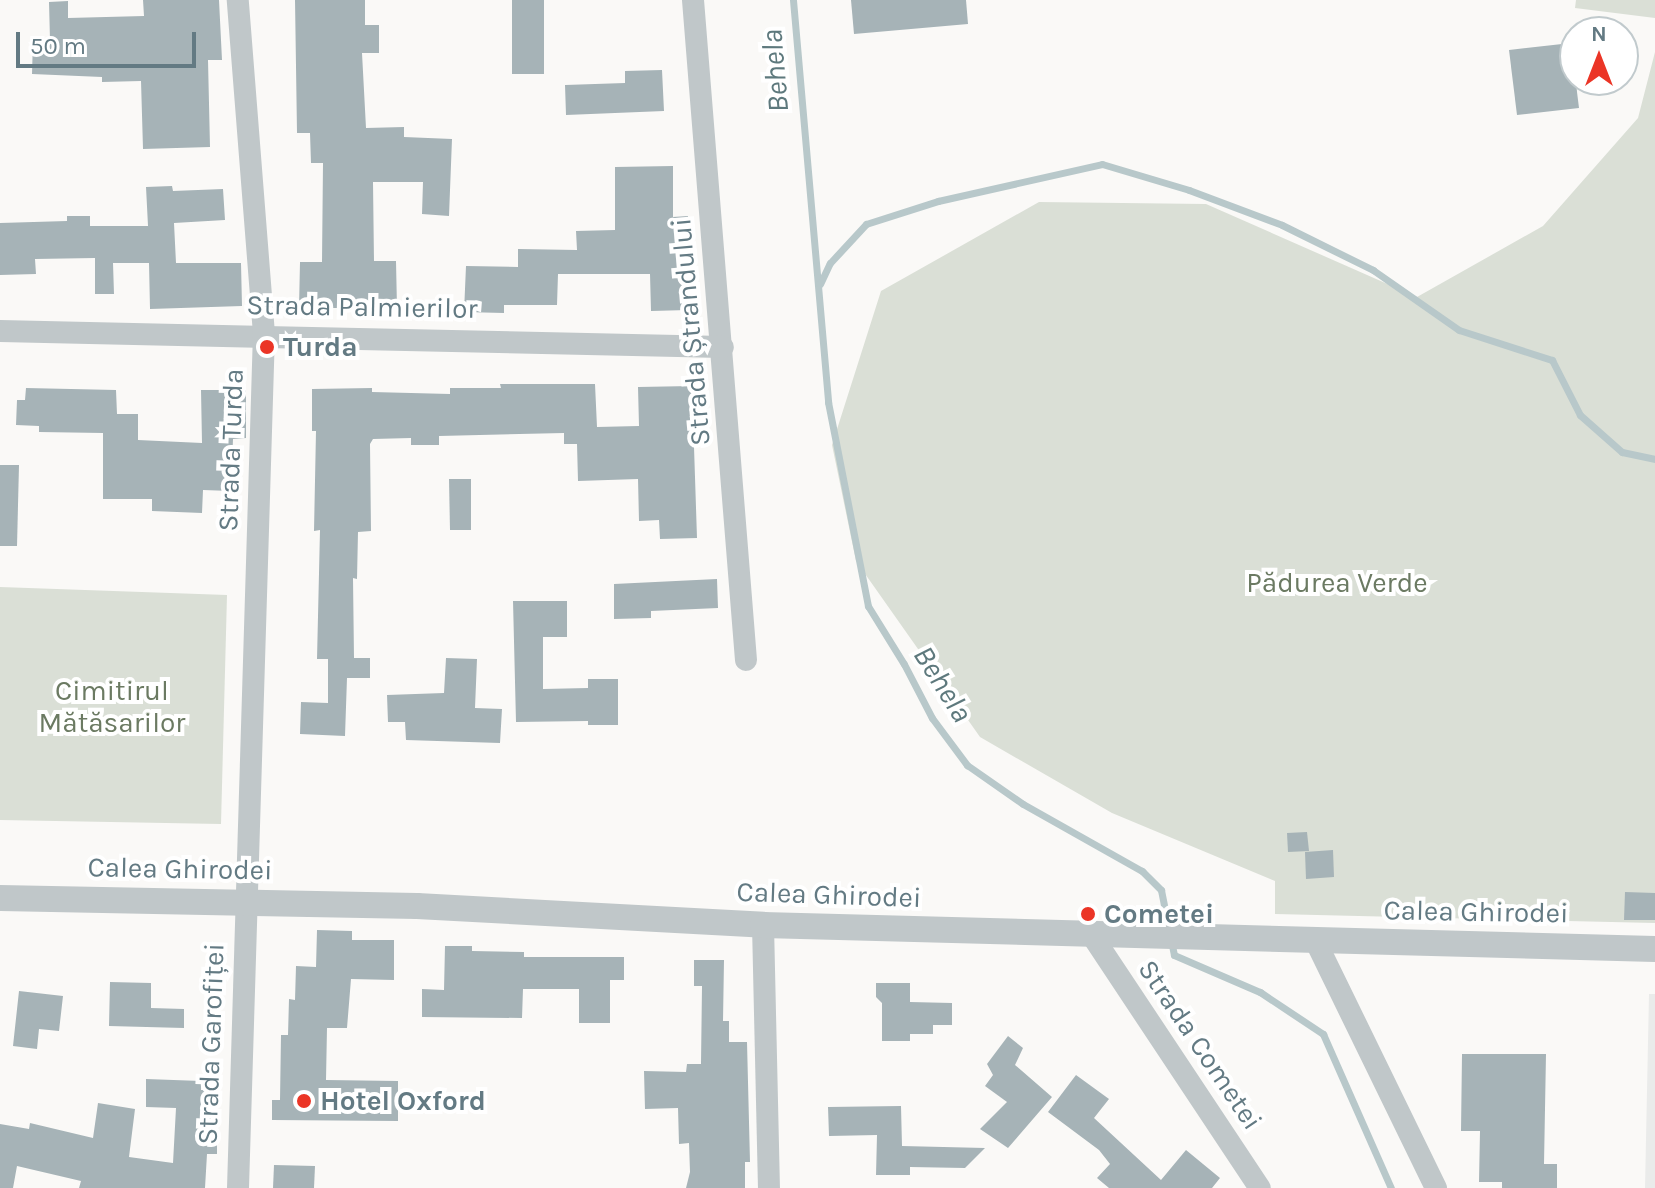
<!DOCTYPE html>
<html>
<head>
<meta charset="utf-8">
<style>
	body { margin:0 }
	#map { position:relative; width:1655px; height:1188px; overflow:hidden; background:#faf9f7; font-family:Karla,sans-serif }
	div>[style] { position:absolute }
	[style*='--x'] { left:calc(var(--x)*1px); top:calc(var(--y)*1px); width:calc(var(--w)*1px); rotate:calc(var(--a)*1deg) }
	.built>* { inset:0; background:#eaebea }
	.green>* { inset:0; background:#dadfd6 }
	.stream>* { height:7px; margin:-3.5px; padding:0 3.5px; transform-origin:3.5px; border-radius:3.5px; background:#b8c8ca }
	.building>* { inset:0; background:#a6b3b7 }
	.minor>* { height:22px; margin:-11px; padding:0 11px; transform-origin:11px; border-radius:11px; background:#c0c7c9 }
	.tertiary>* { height:26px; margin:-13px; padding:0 13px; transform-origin:13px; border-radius:13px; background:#c0c7c9 }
	.dots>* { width:22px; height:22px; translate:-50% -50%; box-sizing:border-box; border:4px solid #fff; border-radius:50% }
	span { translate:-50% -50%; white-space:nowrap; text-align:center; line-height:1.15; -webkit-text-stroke:8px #fff; paint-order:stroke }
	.street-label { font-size:28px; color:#637a83 }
	.poi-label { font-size:28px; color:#637a83; font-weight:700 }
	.left { translate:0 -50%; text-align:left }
	.park-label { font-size:28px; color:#6b7a62 }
	.water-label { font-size:30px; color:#5e797d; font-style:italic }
	.north { position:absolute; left:1559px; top:16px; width:80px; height:80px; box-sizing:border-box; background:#fff; border:2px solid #c1cacd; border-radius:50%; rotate:0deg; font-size:22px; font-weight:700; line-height:32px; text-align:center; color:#637a83 }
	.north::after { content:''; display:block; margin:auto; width:28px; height:36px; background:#eb3526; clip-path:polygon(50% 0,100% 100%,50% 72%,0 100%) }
	.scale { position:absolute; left:16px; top:32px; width:180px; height:36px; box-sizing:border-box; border:4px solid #637a83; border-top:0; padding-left:10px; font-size:24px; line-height:28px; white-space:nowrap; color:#637a83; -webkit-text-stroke:6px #fff; paint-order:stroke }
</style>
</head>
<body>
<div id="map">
	<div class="built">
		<i style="clip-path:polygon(1649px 994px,1655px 994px,1655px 1188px,1645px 1188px)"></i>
	</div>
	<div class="green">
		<i style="clip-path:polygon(1576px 0,1655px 0,1655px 18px,1575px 8px)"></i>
		<i style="clip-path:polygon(1655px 52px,1655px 923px,1275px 914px,1275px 881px,1112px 813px,980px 737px,856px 561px,832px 445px,881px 291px,1039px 202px,1206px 204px,1417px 297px,1543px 226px,1638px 118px)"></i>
		<i style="clip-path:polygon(0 587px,227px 595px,221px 824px,0 820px)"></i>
	</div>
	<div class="stream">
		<i style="--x:793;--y:0;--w:404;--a:85"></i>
		<i style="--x:828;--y:402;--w:208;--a:78.9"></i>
		<i style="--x:868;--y:606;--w:68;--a:58.2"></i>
		<i style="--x:904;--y:664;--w:61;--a:62.6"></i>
		<i style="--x:932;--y:718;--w:59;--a:53.3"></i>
		<i style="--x:967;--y:765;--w:68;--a:34.9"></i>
		<i style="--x:1023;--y:804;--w:137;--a:29.4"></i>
		<i style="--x:1142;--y:871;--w:27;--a:45"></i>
		<i style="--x:1161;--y:890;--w:66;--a:78.7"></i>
		<i style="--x:1174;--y:955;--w:94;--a:23.3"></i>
		<i style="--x:1260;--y:992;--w:76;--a:33.7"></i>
		<i style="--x:1323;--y:1034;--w:168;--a:66.2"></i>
		<i style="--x:820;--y:284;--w:23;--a:-65"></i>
		<i style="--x:830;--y:263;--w:53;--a:-47.3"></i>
		<i style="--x:866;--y:224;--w:76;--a:-17.7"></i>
		<i style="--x:938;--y:201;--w:168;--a:-12.7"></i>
		<i style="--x:1102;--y:164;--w:91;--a:16.6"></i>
		<i style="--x:1189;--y:190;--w:99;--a:20.6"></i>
		<i style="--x:1282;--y:225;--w:102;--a:26.3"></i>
		<i style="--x:1373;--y:270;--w:105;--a:34.9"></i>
		<i style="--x:1459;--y:330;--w:98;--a:17.9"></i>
		<i style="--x:1552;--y:360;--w:62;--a:63"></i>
		<i style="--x:1580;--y:415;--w:56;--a:41.4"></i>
		<i style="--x:1622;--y:452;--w:34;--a:12"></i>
	</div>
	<div class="building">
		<i style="clip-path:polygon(143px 0,219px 0,222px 60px,208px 60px,210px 147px,143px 149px,141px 81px,102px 82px,102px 77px,32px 74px,33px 39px,50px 40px,49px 2px,68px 1px,68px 18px,144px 16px)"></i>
		<i style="clip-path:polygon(295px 0,365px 0,365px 25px,379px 25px,379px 53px,362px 53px,366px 128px,404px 127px,404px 137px,452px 139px,449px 216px,422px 214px,423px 182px,373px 182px,374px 261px,396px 261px,397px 308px,299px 308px,300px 262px,322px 262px,323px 163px,311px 163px,310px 133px,297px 133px)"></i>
		<i style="clip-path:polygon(512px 0,544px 0,544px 74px,512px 74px)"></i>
		<i style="clip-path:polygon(851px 0,966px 0,968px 24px,854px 34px)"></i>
		<i style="clip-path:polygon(1571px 43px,1579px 108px,1517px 115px,1509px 50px)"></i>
		<i style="clip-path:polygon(662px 70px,664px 111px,566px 115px,565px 85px,625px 83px,625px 71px)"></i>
		<i style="clip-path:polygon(673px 166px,673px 217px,688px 216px,688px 310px,651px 311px,650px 274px,558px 274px,557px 305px,504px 305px,504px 313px,464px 312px,466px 266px,518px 267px,518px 249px,577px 250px,576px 231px,615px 230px,615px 167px)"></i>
		<i style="clip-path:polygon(172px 186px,173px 191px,223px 189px,225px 220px,174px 223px,176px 263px,241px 263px,242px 306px,150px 309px,149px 263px,113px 263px,114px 294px,95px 294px,95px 258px,35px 259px,36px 274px,0 275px,0 223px,67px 221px,67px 216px,90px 216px,90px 226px,148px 226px,146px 187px)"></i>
		<i style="clip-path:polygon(500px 384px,595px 384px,597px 427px,639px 426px,638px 387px,692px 386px,697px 538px,660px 539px,659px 520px,639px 521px,638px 479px,578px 481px,577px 444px,564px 444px,564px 433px,439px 436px,439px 445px,411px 445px,411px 438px,373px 439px,370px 444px,371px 531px,358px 532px,357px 579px,353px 578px,354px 658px,370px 658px,370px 678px,347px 678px,345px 736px,300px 734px,301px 702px,328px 703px,328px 659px,317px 659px,320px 530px,314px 531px,316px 431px,312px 431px,312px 389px,372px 388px,372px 392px,450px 394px,450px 388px,501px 388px)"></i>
		<i style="clip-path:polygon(26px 388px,116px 390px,117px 414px,138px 414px,138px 440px,202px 443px,201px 390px,246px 390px,246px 438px,233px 439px,231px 491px,203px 490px,202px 513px,152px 511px,152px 499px,103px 499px,103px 433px,39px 432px,39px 426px,16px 425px,17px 400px,25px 400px)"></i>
		<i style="clip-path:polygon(0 465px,19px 465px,17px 546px,0 546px)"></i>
		<i style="clip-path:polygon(449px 479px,471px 479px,471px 530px,450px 530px)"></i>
		<i style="clip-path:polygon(717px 579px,718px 608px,651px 611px,651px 618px,614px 619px,614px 584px)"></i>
		<i style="clip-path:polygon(513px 601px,567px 601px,567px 637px,543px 637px,543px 689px,588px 688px,588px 679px,618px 679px,618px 725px,588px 725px,588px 721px,516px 722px)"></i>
		<i style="clip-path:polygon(446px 658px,477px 659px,475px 708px,502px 709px,500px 743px,406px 740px,405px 722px,388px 722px,387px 695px,444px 693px)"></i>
		<i style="clip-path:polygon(1307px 832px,1309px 851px,1288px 852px,1287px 833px)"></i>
		<i style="clip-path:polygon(1333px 850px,1334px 877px,1306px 879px,1305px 852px)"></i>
		<i style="clip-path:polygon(1625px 892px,1655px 893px,1655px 920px,1624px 920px)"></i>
		<i style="clip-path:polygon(317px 930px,352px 931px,352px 940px,394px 940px,394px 980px,351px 979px,347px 1028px,327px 1028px,326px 1080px,398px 1081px,398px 1121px,272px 1120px,272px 1100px,280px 1100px,281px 1035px,288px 1035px,289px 999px,295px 1000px,296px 966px,316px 967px)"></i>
		<i style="clip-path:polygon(445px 946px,472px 946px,472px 951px,524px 952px,524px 957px,624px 957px,624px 980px,610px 980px,610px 1023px,579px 1023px,579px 989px,523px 989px,522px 1018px,422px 1017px,422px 989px,444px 990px)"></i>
		<i style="clip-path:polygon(694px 960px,724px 960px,723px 1021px,729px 1021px,729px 1042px,747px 1042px,750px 1162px,745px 1162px,745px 1188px,686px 1188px,690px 1172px,689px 1143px,679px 1144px,678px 1108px,645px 1109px,644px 1071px,686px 1072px,687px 1064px,701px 1064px,702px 986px,694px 986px)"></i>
		<i style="clip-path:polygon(110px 982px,151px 983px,151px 1008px,184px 1009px,184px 1028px,109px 1026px)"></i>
		<i style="clip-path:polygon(876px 983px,910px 983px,910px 1002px,952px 1003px,952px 1025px,933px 1025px,933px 1034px,910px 1034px,910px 1041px,882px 1041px,882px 1003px,876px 997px)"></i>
		<i style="clip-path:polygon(19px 991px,63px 996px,59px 1031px,39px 1029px,37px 1049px,13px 1046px)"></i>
		<i style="clip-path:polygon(1008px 1036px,1023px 1048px,1015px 1065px,1052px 1097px,1008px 1148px,980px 1129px,1007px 1102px,985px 1086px,993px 1075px,987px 1064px)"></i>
		<i style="clip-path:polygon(1462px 1054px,1546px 1054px,1544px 1164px,1557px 1164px,1557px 1188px,1502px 1188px,1502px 1182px,1479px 1182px,1480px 1131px,1461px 1131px)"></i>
		<i style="clip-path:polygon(1076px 1075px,1109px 1099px,1094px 1118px,1161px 1180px,1186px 1150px,1220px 1178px,1212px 1188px,1109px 1188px,1097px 1178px,1110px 1164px,1099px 1150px,1048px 1112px)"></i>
		<i style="clip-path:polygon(146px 1079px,201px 1081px,201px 1090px,217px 1090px,217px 1154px,207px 1154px,205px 1188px,79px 1188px,81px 1181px,17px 1166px,13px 1188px,0 1188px,0 1124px,29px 1129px,30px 1123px,93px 1138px,98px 1103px,135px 1109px,129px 1157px,173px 1163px,176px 1108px,146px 1107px)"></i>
		<i style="clip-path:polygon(901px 1106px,902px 1146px,985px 1148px,965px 1168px,910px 1167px,910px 1175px,876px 1175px,877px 1135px,829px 1136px,828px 1107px)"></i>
		<i style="clip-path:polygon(274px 1165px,315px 1166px,314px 1188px,273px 1188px)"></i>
	</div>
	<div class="minor">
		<i style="--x:693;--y:0;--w:662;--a:85.41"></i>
		<i style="--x:0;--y:331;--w:723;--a:1.27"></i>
		<i style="--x:763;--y:925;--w:263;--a:88.7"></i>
		<i style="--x:1091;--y:934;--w:305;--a:56.4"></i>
		<i style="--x:1315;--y:940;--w:276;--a:64"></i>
		<i style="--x:238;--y:1188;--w:854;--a:-88.26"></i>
		<i style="--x:264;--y:334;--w:335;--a:-94.5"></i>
	</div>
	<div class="tertiary">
		<i style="--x:0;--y:898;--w:417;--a:1.1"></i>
		<i style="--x:417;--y:906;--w:347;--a:3.1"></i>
		<i style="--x:763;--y:925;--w:892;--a:1.54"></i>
	</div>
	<div class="dots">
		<i style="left:267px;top:347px;background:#eb3526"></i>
		<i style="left:1088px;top:914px;background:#eb3526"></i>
		<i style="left:304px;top:1101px;background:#eb3526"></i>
	</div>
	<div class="street-label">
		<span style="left:362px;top:307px;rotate:1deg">Strada Palmierilor</span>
		<span style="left:691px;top:332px;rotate:-95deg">Strada Ștrandului</span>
		<span style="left:231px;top:450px;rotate:-88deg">Strada Turda</span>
		<span style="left:180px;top:869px;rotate:1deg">Calea Ghirodei</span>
		<span style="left:829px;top:895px;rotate:2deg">Calea Ghirodei</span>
		<span style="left:1476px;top:912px;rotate:1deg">Calea Ghirodei</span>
		<span style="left:211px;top:1044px;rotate:-88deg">Strada Garofiței</span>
		<span style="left:1200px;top:1045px;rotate:56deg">Strada Cometei</span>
	</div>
	<div class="poi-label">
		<span class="left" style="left:283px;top:347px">Turda</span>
		<span class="left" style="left:1104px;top:914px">Cometei</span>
		<span class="left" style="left:320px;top:1101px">Hotel Oxford</span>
	</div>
	<div class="park-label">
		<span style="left:1337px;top:583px">Pădurea Verde</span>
		<span style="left:112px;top:707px">Cimitirul<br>Mătăsarilor</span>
	</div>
	<div class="water-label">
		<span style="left:775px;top:71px;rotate:-95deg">Behela</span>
		<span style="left:943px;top:684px;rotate:58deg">Behela</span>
	</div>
	<div class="north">N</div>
	<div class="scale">50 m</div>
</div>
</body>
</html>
